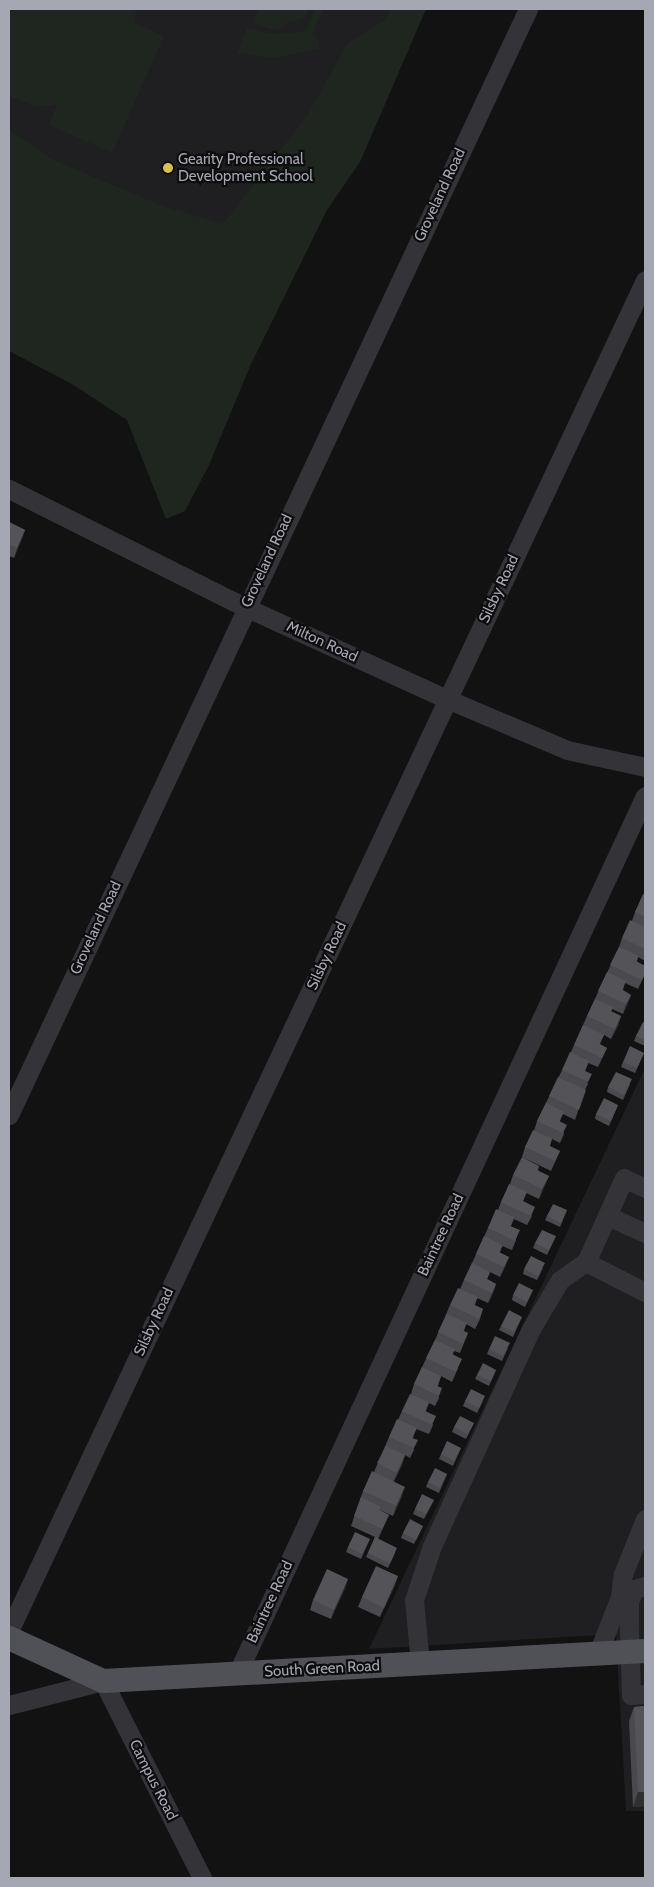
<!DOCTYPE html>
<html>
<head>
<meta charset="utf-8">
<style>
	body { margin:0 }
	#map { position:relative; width:654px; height:1887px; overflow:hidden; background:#121213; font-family:Cabin,sans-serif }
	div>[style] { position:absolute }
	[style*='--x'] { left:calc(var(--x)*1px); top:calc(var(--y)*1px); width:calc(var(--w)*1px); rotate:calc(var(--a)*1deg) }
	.built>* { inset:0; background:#1f1e20 }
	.green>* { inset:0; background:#1f2620 }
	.minor>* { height:19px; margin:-9.5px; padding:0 9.5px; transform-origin:9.5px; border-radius:9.5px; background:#343438 }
	.major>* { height:24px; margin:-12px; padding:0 12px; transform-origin:12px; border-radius:12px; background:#505057 }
	.wall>* { inset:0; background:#49494e }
	.shaded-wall>* { inset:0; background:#2f2f32 }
	.building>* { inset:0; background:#535358 }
	.dots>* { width:14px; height:14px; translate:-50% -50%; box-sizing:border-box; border:2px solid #0d0d0e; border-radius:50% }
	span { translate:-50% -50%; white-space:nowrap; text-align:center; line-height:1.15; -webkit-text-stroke:4.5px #0d0d0e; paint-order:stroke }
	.poi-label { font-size:15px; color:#a5a7b2 }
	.left { translate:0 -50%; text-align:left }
	.street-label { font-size:15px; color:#a5a7b2 }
	.frame { position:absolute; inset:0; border:10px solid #a5a7b2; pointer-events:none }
</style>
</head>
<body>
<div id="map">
	<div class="built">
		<i style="clip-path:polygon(9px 9px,400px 9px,205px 432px,9px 328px)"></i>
		<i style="clip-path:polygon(645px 1068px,645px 1811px,626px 1811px,616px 1634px,369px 1649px)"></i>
	</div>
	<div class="green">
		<i style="clip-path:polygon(12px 9px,130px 9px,136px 12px,135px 23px,164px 36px,112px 153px,49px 125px,57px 105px,37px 107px,9px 96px,9px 14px)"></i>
		<i style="clip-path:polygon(259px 9px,310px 9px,303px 18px,288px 22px,277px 31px,256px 24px,254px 20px)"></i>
		<i style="clip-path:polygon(315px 9px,324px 9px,312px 34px,317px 38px,320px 49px,273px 58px,237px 53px,247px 28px,270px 34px,295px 33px,306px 30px)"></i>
		<i style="clip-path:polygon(391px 9px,426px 9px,360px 162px,327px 210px,251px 364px,209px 465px,185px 511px,166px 519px,127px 420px,72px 384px,9px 351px,9px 130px,53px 160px,163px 206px,223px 224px,307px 116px,347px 44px,385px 20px)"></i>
	</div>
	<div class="minor">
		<i style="--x:9;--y:489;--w:264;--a:26.6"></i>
		<i style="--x:245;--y:607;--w:222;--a:24.5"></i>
		<i style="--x:447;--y:699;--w:130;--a:23"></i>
		<i style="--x:567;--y:750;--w:80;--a:12.3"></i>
		<i style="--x:9;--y:1115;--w:1222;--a:-64.86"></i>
		<i style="--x:645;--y:1188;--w:23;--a:-155"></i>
		<i style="--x:624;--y:1178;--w:92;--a:114.3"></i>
		<i style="--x:586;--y:1262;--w:66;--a:27"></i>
		<i style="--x:608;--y:1216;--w:41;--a:24.7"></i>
		<i style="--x:645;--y:1586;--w:11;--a:165"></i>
		<i style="--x:634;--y:1589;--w:14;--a:111"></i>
		<i style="--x:629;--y:1602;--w:27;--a:90"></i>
		<i style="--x:629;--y:1629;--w:66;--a:88.3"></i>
		<i style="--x:631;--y:1695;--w:14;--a:-4"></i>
		<i style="--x:9;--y:1631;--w:1493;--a:-64.79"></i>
		<i style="--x:598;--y:1653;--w:60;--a:-68.6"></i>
		<i style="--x:620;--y:1597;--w:23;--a:-83"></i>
		<i style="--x:623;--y:1574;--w:59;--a:-68.2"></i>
		<i style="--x:420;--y:1663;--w:63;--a:-95.4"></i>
		<i style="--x:414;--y:1600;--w:57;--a:-71.6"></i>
		<i style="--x:432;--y:1546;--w:239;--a:-65.5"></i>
		<i style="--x:531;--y:1329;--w:57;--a:-59.4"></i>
		<i style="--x:560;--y:1280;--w:32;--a:-35"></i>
		<i style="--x:237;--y:1674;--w:968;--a:-65.08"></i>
		<i style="--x:9;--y:1705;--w:97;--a:-14.3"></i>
		<i style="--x:103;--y:1681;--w:220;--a:63.3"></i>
	</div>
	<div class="major">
		<i style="--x:9;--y:1638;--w:103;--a:24.6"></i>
		<i style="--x:103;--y:1681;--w:543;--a:-3.17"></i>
	</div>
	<div class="wall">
		<i style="clip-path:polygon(9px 522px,25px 530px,14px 558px,9px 556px)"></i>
		<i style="clip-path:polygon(645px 895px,645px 961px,638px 957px,637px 962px,645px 966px,645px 974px,638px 989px,625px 983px,623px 990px,631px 995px,623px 1014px,612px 1009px,611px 1012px,621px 1016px,618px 1026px,611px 1039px,604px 1035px,600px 1044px,607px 1048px,598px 1067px,588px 1063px,585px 1071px,588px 1084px,585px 1090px,575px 1120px,563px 1114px,560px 1121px,564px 1134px,560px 1143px,552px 1139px,550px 1146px,560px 1151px,551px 1171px,522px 1157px,525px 1147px,534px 1131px,537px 1121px,571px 1052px,587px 1016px,619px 947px,622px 938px,632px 921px,635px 912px)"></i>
		<i style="clip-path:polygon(645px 1023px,645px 1046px,634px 1041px,636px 1036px)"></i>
		<i style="clip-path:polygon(644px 1053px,635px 1073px,621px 1067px,623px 1062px)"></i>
		<i style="clip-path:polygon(630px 1084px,623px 1100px,607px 1092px,608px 1087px)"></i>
		<i style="clip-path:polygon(618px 1105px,609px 1126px,595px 1119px,596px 1114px)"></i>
		<i style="clip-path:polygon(539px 1166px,538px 1171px,549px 1176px,545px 1185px,539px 1199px,526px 1193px,523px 1201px,532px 1216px,527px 1225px,514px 1219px,511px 1226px,516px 1240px,512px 1250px,502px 1246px,500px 1253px,509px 1257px,505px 1267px,500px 1277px,490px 1272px,487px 1279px,496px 1284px,493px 1293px,488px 1303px,477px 1298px,475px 1305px,483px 1309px,480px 1319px,475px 1329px,466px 1324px,464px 1331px,468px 1333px,460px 1353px,454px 1351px,453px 1354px,458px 1368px,452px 1382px,441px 1376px,438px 1386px,439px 1398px,435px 1406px,429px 1403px,426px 1411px,433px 1425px,429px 1434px,416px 1429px,413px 1438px,414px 1450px,410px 1458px,405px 1455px,402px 1465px,394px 1481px,402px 1496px,393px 1516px,380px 1510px,389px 1515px,385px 1524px,378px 1539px,395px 1553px,388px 1568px,366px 1557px,375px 1537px,351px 1526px,363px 1491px,374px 1472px,389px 1437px,398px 1420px,402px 1411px,411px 1394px,414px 1384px,435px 1340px,450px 1305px,460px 1289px,464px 1280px,472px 1263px,488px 1228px,498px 1210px,501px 1202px,510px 1184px,513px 1175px)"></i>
		<i style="clip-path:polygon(567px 1210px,560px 1227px,545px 1220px,547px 1216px)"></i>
		<i style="clip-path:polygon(556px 1236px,547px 1255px,533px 1248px,535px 1243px)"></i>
		<i style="clip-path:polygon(543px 1268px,537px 1280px,523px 1274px,524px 1269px)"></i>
		<i style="clip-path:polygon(533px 1290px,525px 1307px,512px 1300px,513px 1295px)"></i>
		<i style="clip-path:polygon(522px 1317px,513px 1337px,499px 1330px,501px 1326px)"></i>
		<i style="clip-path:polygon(508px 1348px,502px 1361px,487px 1354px,489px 1349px)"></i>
		<i style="clip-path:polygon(496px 1370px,489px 1386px,475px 1379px,477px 1375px)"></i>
		<i style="clip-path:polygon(465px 1401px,483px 1401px,477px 1413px,463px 1406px)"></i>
		<i style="clip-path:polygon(474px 1423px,466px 1439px,452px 1432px,454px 1427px)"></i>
		<i style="clip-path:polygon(461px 1448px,453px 1466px,439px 1459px,441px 1454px)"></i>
		<i style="clip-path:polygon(447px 1474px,439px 1493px,426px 1487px,428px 1482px)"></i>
		<i style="clip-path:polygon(434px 1500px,424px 1519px,413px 1514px,415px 1509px)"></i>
		<i style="clip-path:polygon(423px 1526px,414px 1544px,401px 1538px,403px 1533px)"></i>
		<i style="clip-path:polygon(370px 1539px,361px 1559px,346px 1552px,348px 1547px)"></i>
		<i style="clip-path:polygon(398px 1576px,380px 1617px,358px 1607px,362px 1597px)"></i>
		<i style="clip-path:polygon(348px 1579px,331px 1619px,310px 1610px,313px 1600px)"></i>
		<i style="clip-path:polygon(645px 1706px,645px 1806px,633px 1807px,629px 1721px,634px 1707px)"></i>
	</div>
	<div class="shaded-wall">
		<i style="clip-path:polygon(25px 530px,22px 539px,14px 558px,17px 548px)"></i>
		<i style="clip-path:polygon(631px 995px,628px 1004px,623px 1014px,626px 1004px)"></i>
		<i style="clip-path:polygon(621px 1016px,618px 1026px,611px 1039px,615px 1029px)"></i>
		<i style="clip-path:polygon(549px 1176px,545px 1185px,539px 1199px,542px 1189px)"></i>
		<i style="clip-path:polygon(509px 1257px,505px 1267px,500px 1277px,504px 1267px)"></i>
		<i style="clip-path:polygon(496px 1284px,493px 1293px,488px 1303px,492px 1293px)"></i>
		<i style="clip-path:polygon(405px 1455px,402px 1465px,393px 1482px)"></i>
		<i style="clip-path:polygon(405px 1487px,402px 1496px,393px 1516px,396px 1506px)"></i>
		<i style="clip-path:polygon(398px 1576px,395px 1586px,380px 1617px,384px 1608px)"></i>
		<i style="clip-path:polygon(348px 1579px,345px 1589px,331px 1619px,334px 1610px)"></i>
		<i style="clip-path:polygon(638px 1792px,645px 1792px,645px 1806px,633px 1807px)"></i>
	</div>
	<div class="building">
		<i style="clip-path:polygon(9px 522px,25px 530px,17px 548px,9px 544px)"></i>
		<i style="clip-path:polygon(643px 894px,645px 895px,645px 917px,635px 912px)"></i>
		<i style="clip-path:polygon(630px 920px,645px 927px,645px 949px,622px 938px)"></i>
		<i style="clip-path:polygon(619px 947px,639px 956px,636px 961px,645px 966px,645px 972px,642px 980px,610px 965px)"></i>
		<i style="clip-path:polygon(607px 972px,626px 981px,622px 990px,631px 995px,626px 1004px,598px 991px)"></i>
		<i style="clip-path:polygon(595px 999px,613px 1007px,611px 1011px,621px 1016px,615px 1029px,587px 1016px)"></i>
		<i style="clip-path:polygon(643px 1022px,645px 1023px,645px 1040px,636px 1036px)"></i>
		<i style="clip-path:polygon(583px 1025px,604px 1035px,599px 1044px,607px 1048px,602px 1058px,574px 1045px)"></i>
		<i style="clip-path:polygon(630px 1046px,644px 1053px,637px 1068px,623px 1062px)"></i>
		<i style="clip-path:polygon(570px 1052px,589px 1061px,585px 1071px,592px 1074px,588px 1082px,562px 1070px)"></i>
		<i style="clip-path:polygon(616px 1072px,632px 1079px,624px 1095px,608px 1087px)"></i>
		<i style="clip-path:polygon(558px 1077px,586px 1090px,579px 1110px,549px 1096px)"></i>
		<i style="clip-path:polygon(604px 1098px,618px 1105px,611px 1121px,596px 1114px)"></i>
		<i style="clip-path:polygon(546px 1103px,564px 1112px,559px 1121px,567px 1125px,563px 1133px,537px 1121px)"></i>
		<i style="clip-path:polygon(533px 1130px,552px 1139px,549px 1146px,560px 1151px,555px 1161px,525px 1147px)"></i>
		<i style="clip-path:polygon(522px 1157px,539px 1166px,537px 1170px,549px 1176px,542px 1189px,513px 1175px)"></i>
		<i style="clip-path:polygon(509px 1184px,527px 1192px,523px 1201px,535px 1207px,531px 1216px,501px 1202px)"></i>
		<i style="clip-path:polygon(553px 1204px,567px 1210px,561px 1223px,547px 1216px)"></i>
		<i style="clip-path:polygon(496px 1209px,514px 1217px,510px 1226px,520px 1230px,515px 1241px,488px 1228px)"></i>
		<i style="clip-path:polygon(542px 1230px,556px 1236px,549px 1250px,535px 1243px)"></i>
		<i style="clip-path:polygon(484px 1236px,503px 1245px,499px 1252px,509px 1257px,504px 1267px,476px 1254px)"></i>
		<i style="clip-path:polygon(531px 1256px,545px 1263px,538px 1276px,524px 1269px)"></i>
		<i style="clip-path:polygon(472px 1263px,490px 1272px,487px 1279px,496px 1284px,492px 1293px,464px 1280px)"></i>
		<i style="clip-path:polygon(519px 1283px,533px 1290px,527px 1302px,513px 1295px)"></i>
		<i style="clip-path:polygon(458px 1288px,478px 1297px,474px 1305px,483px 1309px,479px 1319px,450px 1305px)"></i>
		<i style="clip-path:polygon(509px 1310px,522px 1317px,514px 1332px,501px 1326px)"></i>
		<i style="clip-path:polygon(447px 1314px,467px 1323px,463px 1331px,468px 1333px,463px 1344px,438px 1332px)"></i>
		<i style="clip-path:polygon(495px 1336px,510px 1343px,503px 1356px,489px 1349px)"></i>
		<i style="clip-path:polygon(435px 1340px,455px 1349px,452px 1354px,462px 1359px,456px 1372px,426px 1358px)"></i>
		<i style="clip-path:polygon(483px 1363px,496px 1370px,491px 1381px,477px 1375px)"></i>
		<i style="clip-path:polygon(422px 1367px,441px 1376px,437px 1386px,442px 1388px,439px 1396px,414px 1384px)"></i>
		<i style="clip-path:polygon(471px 1389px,485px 1396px,479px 1408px,465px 1401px)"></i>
		<i style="clip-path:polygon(410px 1394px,429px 1402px,425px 1411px,436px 1416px,432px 1425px,402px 1411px)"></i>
		<i style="clip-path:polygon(460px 1416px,474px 1423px,468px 1434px,454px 1427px)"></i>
		<i style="clip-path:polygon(397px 1419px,417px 1428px,412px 1438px,418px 1440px,414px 1448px,389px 1437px)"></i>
		<i style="clip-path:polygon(447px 1441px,461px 1448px,454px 1461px,441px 1454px)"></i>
		<i style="clip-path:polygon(386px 1446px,405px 1455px,397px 1473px,377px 1463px)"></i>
		<i style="clip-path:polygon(435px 1468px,447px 1474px,440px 1488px,428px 1482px)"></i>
		<i style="clip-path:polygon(372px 1471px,405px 1487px,396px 1506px,363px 1491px)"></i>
		<i style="clip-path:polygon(422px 1494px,434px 1500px,426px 1514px,415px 1509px)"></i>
		<i style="clip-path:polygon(361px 1497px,381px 1507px,379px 1510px,389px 1515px,382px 1529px,354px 1516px)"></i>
		<i style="clip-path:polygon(410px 1519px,423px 1526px,416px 1540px,403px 1533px)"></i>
		<i style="clip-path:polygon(355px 1532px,370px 1539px,362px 1554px,348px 1547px)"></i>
		<i style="clip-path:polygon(375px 1537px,397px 1548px,390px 1563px,368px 1553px)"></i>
		<i style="clip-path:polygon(376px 1566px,398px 1576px,384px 1608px,362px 1597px)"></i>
		<i style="clip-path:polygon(327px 1569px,348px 1579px,334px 1610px,313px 1600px)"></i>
		<i style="clip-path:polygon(645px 1706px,645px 1792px,638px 1792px,634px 1707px)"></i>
	</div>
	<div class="dots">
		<i style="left:168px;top:168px;background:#dac043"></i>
	</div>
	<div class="poi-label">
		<span class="left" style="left:178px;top:168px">Gearity Professional<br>Development School</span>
	</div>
	<div class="street-label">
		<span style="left:440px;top:195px;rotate:-65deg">Groveland Road</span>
		<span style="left:267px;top:561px;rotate:-65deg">Groveland Road</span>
		<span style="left:499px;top:589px;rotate:-65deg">Silsby Road</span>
		<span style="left:322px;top:642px;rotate:25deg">Milton Road</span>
		<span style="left:96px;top:928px;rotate:-65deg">Groveland Road</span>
		<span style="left:327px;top:956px;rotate:-65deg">Silsby Road</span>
		<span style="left:441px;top:1235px;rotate:-65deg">Baintree Road</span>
		<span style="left:154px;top:1322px;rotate:-65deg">Silsby Road</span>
		<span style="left:270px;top:1602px;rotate:-65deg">Baintree Road</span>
		<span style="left:322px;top:1669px;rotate:-3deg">South Green Road</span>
		<span style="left:153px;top:1780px;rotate:63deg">Campus Road</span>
	</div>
	<div class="frame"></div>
</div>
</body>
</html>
